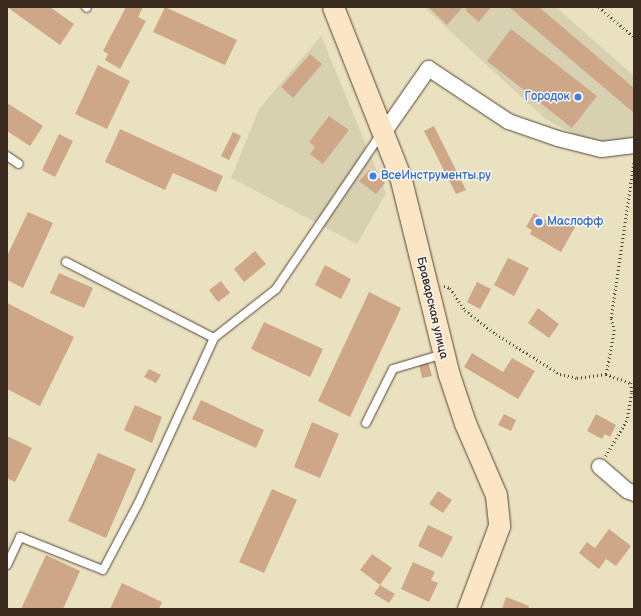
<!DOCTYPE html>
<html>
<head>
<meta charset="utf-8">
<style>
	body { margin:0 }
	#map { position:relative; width:641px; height:616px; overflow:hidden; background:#eae1c1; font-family:"Balsamiq Sans",sans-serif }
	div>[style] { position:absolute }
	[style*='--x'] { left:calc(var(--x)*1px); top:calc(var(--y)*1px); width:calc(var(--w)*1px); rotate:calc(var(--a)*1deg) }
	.built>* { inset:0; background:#d8d1b1 }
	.building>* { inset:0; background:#cea789 }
	.path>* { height:2.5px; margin-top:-1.25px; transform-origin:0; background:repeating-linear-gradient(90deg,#554536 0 1px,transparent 0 4px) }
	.roads { filter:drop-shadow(0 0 1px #554536) drop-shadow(0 0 1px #554536) }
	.service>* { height:8px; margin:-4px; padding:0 4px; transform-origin:4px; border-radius:4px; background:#fff }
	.minor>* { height:15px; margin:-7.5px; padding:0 7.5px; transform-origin:7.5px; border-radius:7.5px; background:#fff }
	.secondary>* { height:21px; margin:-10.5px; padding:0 10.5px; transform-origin:10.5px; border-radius:10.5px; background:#fce5c4 }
	.dots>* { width:11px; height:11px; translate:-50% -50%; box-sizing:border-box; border:2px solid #f6f6f2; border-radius:50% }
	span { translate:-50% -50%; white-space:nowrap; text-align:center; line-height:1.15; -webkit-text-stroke:3px #f6f6f2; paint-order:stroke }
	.shop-label { font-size:12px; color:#366cbe }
	.right { translate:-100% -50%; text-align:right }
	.left { translate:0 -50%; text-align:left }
	.street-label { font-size:12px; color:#3b2a1e }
	.frame { position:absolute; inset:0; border:8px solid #3b2a1e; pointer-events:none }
</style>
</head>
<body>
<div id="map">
	<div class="built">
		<i style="clip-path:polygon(424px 7px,556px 7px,634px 76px,634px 145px,601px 149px,544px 118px)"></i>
		<i style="clip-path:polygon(321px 36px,386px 193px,357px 244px,231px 178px,259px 109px)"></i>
	</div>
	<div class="building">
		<i style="clip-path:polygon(7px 7px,50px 7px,74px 24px,60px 45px)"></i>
		<i style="clip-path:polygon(126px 7px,143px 7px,138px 17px,146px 21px,120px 69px,105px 60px,108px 54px,103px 51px)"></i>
		<i style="clip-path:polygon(165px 7px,237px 40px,225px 65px,153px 32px)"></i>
		<i style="clip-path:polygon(428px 7px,463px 7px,447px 25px)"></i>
		<i style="clip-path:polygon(468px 7px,491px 7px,479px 22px,465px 10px)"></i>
		<i style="clip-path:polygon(509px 7px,539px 7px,634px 88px,634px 113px)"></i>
		<i style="clip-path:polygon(511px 29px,597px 96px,572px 128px,487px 61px)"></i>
		<i style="clip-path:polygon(310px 54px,322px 64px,293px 98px,281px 87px)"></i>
		<i style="clip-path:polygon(98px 65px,130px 81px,107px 129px,75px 114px)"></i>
		<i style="clip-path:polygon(7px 103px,43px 126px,30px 146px,7px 131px)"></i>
		<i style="clip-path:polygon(329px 116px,349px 130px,323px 164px,310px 154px,315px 147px,309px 142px)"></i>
		<i style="clip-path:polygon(434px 126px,466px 190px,456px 194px,424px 131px)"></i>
		<i style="clip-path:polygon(120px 129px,223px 176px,216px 192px,173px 173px,165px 190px,105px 162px)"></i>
		<i style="clip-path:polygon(233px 132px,241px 136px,229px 160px,221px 156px)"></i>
		<i style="clip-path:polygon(59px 134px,73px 141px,55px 177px,42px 170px)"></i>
		<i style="clip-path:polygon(369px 170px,385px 183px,376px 194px,359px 181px)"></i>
		<i style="clip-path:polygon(28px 212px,53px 223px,23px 288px,7px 280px,7px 256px)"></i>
		<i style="clip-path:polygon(534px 213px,552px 224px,557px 216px,575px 227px,561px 252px,530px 234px,532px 230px,526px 227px)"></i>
		<i style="clip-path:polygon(255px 251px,266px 264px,244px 282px,234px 269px)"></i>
		<i style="clip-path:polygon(508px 258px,529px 268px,514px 296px,494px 285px)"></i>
		<i style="clip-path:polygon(325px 265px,351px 279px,341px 299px,315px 285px)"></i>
		<i style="clip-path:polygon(59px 273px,93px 288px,84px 308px,50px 293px)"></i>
		<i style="clip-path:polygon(221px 281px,230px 293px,218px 302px,209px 290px)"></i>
		<i style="clip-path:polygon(477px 282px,491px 289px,480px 309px,467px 302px)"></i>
		<i style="clip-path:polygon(369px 292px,401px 308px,350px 417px,318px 401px)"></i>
		<i style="clip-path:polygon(7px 303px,74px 337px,40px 406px,7px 389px)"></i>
		<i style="clip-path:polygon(538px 308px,559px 324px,549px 338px,528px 323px)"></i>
		<i style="clip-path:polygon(264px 322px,323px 349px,310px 377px,251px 349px)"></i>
		<i style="clip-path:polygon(472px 353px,503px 372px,512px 358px,535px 371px,518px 399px,464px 367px)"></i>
		<i style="clip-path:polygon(428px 362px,432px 376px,422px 378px,419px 364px)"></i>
		<i style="clip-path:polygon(149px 369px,161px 375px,156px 383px,144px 377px)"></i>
		<i style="clip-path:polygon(201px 400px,264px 430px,256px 448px,192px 419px)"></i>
		<i style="clip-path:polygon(135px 405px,162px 417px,152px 443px,124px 430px)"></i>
		<i style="clip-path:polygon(504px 414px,516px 420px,511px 431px,498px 425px)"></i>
		<i style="clip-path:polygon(596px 414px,616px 425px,610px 437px,605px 434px,602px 439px,587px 431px)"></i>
		<i style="clip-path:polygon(312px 422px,339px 434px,320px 478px,294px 467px)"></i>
		<i style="clip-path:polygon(7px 436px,32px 448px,15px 482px,7px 478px)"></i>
		<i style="clip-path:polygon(98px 453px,136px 469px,106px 538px,68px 521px)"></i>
		<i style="clip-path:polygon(272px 489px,297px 500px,264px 573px,239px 562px)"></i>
		<i style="clip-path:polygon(438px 491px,452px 500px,443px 513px,429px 504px)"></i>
		<i style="clip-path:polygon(428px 525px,453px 537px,442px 558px,418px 546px)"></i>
		<i style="clip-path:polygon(609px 529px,631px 546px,616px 566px,606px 559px,599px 569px,579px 553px,587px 542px,595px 548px)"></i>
		<i style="clip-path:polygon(372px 554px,392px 568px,380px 585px,360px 570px)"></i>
		<i style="clip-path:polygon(46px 555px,80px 571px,63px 609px,21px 609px)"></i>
		<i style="clip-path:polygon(413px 562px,435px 572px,431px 580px,438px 583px,429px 602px,401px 589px)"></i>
		<i style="clip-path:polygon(122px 583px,162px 602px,159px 609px,110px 609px)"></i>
		<i style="clip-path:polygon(380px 585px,395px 594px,389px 603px,374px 594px)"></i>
		<i style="clip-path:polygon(506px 597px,529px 606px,528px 609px,502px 609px)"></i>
	</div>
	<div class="path">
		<i style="--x:599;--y:7;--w:46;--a:40.6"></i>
		<i style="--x:444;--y:286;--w:6;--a:18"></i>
		<i style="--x:450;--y:288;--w:27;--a:56"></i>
		<i style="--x:465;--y:310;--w:39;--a:38"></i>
		<i style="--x:496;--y:334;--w:75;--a:32"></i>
		<i style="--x:560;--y:374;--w:17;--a:13"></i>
		<i style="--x:577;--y:378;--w:29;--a:-8"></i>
		<i style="--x:606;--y:374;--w:27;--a:20"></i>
		<i style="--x:631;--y:383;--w:10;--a:84"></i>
		<i style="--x:632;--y:393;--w:28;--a:100"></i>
		<i style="--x:627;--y:421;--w:41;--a:121"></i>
		<i style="--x:606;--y:374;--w:44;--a:-79.5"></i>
		<i style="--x:614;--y:331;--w:13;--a:-103"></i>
		<i style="--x:611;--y:318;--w:160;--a:-81.7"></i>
	</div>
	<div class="roads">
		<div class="service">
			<i style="--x:86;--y:7;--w:1;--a:45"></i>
			<i style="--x:7;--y:156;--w:14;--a:34"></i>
			<i style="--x:66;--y:262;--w:166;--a:27.2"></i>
			<i style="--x:366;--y:423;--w:60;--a:-63.4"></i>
			<i style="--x:393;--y:369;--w:52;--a:-16.7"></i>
			<i style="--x:7;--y:565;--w:31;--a:-65"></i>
			<i style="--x:20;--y:537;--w:89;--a:21.7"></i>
			<i style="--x:103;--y:570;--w:75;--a:-62.1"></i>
			<i style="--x:138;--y:504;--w:183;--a:-65.4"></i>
			<i style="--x:214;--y:338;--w:79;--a:-38.3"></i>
			<i style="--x:276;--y:289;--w:187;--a:-55.9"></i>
		</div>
		<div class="minor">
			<i style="--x:384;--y:131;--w:77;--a:-55.1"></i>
			<i style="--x:428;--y:68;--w:96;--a:33.5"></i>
			<i style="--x:508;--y:121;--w:52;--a:19.1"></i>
			<i style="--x:557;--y:138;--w:45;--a:14"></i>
			<i style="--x:601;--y:149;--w:33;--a:-7"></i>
			<i style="--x:599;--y:466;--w:37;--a:41"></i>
			<i style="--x:627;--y:490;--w:8;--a:23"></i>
		</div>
		<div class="secondary">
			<i style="--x:333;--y:7;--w:182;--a:68.4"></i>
			<i style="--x:400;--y:176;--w:205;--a:76.2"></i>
			<i style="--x:449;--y:375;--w:51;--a:71.6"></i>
			<i style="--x:465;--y:423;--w:78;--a:66.7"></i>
			<i style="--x:496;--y:495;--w:31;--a:84"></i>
			<i style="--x:499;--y:526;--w:89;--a:110.5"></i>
		</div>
	</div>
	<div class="dots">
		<i style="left:578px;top:97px;background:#3f7fe0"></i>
		<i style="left:373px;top:176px;background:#3f7fe0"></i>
		<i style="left:539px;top:222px;background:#3f7fe0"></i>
	</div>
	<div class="shop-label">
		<span class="right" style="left:570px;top:97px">Городок</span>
		<span class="left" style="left:381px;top:176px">ВсеИнструменты.ру</span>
		<span class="left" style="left:547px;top:222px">Маслофф</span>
	</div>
	<div class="street-label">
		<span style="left:432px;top:308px;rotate:77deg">Браварская улица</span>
	</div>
	<div class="frame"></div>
</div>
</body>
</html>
